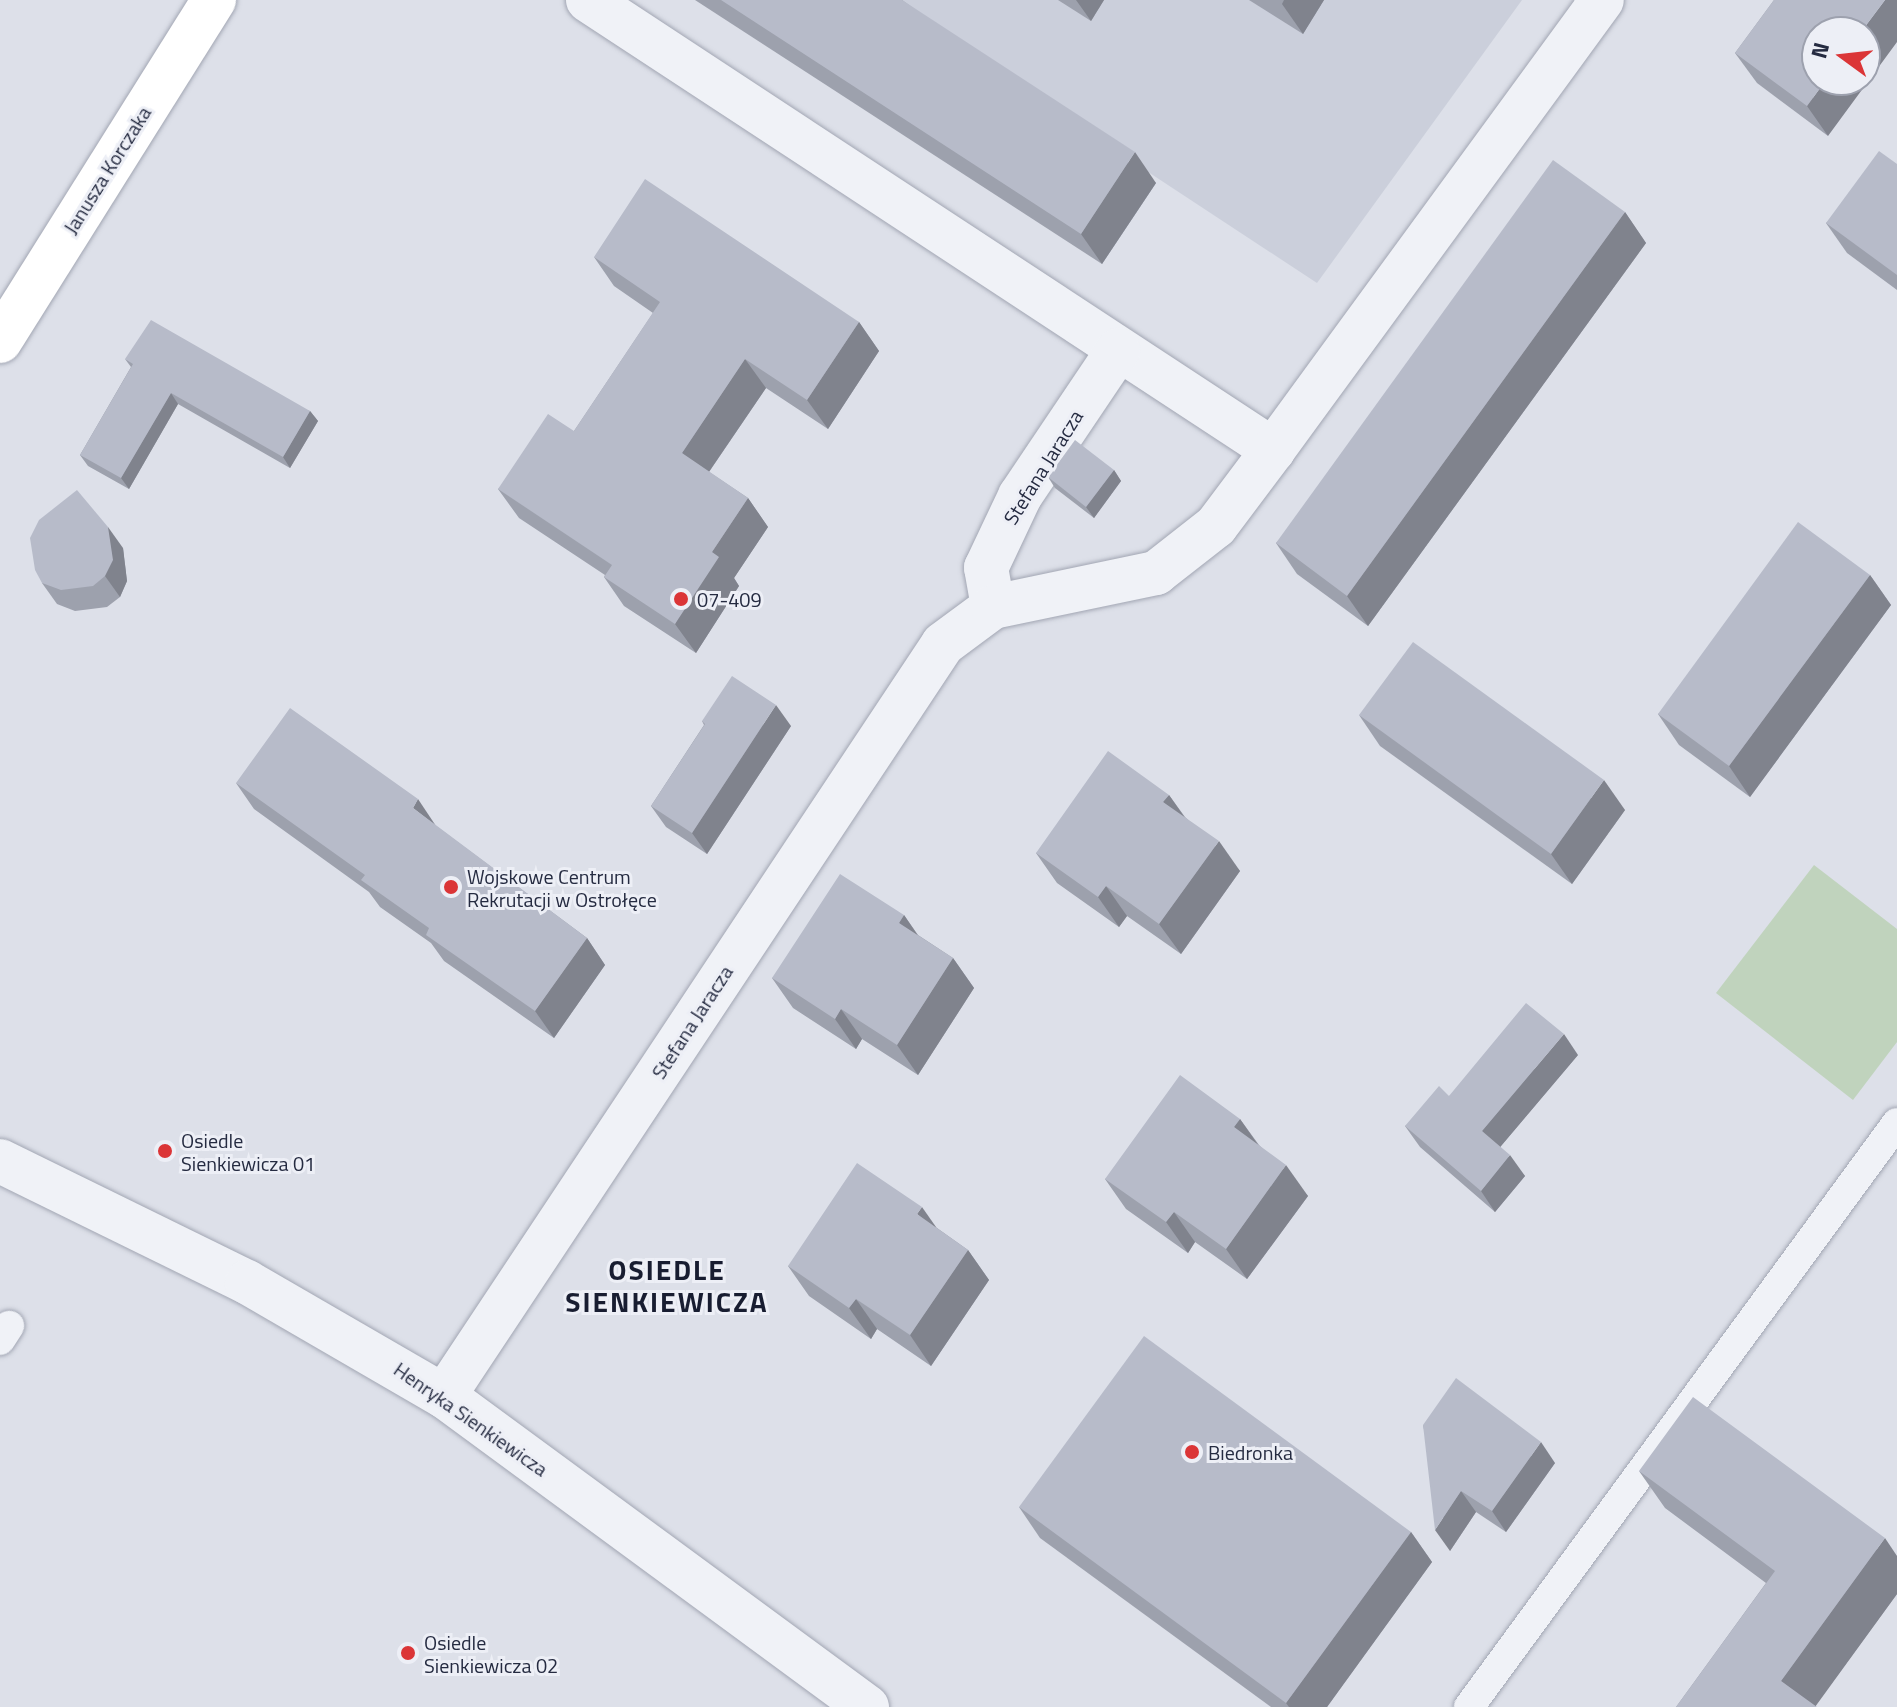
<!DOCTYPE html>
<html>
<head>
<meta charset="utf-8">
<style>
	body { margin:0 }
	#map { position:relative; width:1897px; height:1707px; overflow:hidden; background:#dde0e9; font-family:"Titillium Web",sans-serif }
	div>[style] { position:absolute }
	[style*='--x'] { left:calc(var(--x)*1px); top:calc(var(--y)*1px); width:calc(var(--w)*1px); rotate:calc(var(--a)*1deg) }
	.built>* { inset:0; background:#cbcfdb }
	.green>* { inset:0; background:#c0d3bd }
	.roads { filter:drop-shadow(0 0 2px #a2a6b3) drop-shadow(0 0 2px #a2a6b3) }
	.lane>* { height:30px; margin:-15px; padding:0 15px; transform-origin:15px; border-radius:15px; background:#f0f2f7 }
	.street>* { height:44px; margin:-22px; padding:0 22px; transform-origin:22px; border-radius:22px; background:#f0f2f7 }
	.secondary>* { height:44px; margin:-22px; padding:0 22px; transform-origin:22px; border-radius:22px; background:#fff }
	.wall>* { inset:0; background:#9da1ad }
	.shaded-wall>* { inset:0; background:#80838d }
	.building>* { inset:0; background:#b7bbc9 }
	.dots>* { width:22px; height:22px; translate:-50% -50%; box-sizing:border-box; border:4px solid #edeff6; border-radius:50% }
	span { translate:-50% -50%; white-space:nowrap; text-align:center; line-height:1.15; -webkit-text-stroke:6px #edeff6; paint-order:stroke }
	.street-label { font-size:20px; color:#252b41 }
	.poi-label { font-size:20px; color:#252b41 }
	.left { translate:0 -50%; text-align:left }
	.district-label { font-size:28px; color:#181d31; font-weight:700; letter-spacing:2px }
	.north { position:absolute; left:1801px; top:16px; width:80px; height:80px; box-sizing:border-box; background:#edeff6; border:2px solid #9da1ae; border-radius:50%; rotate:285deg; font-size:22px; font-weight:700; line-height:32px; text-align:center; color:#252b41 }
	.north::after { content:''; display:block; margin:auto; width:28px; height:36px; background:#db3537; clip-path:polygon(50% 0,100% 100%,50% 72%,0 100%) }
</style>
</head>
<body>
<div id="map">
	<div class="built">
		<i style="clip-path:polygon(887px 0,1522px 0,1317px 283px)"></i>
	</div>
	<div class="green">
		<i style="clip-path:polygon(1814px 865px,1897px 929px,1897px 1042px,1853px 1100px,1716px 993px)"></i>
	</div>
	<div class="roads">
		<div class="lane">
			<i style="--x:0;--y:1340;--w:17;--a:-57"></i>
			<i style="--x:1469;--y:1707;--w:724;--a:-53.76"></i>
		</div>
		<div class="street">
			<i style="--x:588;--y:0;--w:820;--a:33.3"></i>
			<i style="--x:1273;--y:450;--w:557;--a:-53.83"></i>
			<i style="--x:993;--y:607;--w:40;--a:-100"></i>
			<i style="--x:986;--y:568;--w:80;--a:-64.7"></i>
			<i style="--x:1020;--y:496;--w:176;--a:-56.1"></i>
			<i style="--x:0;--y:1161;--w:275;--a:26.1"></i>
			<i style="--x:247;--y:1282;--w:228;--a:30.1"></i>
			<i style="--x:444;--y:1396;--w:525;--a:36.32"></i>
			<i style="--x:444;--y:1396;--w:902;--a:-56.43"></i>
			<i style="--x:943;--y:644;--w:62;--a:-36.5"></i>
			<i style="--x:993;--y:607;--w:167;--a:-11.8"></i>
			<i style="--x:1156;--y:573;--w:76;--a:-38.1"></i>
			<i style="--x:1216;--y:526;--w:95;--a:-53.1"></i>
		</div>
		<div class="secondary">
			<i style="--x:0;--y:341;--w:403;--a:-57.9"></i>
		</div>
	</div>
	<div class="wall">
		<i style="clip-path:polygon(695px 0,902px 0,1156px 183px,1102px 264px)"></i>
		<i style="clip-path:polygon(1058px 0,1104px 0,1091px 21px)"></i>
		<i style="clip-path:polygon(1249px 0,1324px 0,1303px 34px)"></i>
		<i style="clip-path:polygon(1774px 0,1828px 136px,1757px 83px,1735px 53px)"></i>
		<i style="clip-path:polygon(1897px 164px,1897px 290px,1847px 253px,1826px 223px)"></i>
		<i style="clip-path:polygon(1625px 212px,1646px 243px,1368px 626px,1297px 574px,1276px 543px)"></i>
		<i style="clip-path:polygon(594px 257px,859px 322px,879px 351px,828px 429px,766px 388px,709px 472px,748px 498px,768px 527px,734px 578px,739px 586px,696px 653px,624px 606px,604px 577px,605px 575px,519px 518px,498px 489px,574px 431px,653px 313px,614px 286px)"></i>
		<i style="clip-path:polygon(125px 359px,310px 411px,318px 421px,290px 468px,178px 404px,129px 489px,88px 466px,80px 455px,131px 367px)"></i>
		<i style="clip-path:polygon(1114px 470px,1121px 481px,1094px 518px,1055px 488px,1048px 477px)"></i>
		<i style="clip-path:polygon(123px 548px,127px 581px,120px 597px,107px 607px,75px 611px,57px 604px,42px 583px)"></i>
		<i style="clip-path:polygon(1870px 575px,1891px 605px,1750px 797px,1679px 745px,1658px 714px)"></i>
		<i style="clip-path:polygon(1359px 715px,1625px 810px,1572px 884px,1380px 746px)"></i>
		<i style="clip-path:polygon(702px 721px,791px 726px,707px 854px,666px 827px,651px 806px,704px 725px)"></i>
		<i style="clip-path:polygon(236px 783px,436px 826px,587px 938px,605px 965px,554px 1038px,444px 961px,431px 943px,380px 907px,369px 892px,254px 809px)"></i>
		<i style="clip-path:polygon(1169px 795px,1185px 817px,1240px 871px,1181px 954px,1127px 916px,1119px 927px,1057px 883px,1036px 853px)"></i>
		<i style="clip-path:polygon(904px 915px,918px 935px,953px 958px,974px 988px,918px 1075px,862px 1039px,856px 1049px,793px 1008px,772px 978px)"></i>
		<i style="clip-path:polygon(1578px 1055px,1500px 1147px,1525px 1176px,1495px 1212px,1420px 1147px,1405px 1126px,1449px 1096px)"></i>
		<i style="clip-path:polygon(1240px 1119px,1259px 1145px,1308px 1196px,1247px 1279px,1195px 1242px,1188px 1253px,1126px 1209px,1105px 1179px)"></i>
		<i style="clip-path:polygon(937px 1228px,968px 1250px,989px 1280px,931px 1366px,877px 1329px,871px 1339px,809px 1296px,788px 1266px)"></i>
		<i style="clip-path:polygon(1423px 1425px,1555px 1463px,1506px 1532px,1476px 1512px,1450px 1551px)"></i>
		<i style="clip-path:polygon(1639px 1471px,1897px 1556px,1897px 1594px,1815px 1706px,1676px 1707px,1766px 1583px,1665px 1508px)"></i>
		<i style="clip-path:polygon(1019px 1507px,1411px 1532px,1432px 1562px,1327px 1707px,1271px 1707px,1040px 1538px)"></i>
	</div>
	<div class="shaded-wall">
		<i style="clip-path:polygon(1076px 0,1104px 0,1091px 21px)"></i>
		<i style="clip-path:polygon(1284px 0,1324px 0,1303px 34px,1282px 4px)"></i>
		<i style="clip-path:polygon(1885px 0,1897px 0,1897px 42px,1828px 136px,1807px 106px,1826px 80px,1865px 80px,1865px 32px,1861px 32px)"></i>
		<i style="clip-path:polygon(1135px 152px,1156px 183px,1102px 264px,1081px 234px)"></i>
		<i style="clip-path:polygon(1625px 212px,1646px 243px,1368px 626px,1347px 596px)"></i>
		<i style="clip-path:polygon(859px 322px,879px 351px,828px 429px,807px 400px)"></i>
		<i style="clip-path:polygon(745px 359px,766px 388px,702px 482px,682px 453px)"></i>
		<i style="clip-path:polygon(171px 393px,178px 404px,129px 489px,121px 478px)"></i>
		<i style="clip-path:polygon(310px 411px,318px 421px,290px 468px,283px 457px)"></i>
		<i style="clip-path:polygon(1114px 470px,1121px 481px,1094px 518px,1086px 507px)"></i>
		<i style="clip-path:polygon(748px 498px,768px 527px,734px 578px,739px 586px,696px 653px,675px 624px,712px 552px)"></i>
		<i style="clip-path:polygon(108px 527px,123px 548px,127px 581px,120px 597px,105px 576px)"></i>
		<i style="clip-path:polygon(1870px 575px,1891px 605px,1750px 797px,1729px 766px)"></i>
		<i style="clip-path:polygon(776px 705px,791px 726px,707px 854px,692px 833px)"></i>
		<i style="clip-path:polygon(1604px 780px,1625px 810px,1572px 884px,1551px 854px)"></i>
		<i style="clip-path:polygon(1169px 795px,1190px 825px,1163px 802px)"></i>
		<i style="clip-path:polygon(418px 799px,436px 826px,413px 808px)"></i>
		<i style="clip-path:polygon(1219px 841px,1240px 871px,1181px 954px,1159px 924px)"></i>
		<i style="clip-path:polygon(1106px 886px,1127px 916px,1119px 927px,1098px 897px)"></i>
		<i style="clip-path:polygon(904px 915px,925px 946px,899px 923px)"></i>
		<i style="clip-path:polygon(587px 938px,605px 965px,554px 1038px,535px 1011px)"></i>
		<i style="clip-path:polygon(953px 958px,974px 988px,918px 1075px,897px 1045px)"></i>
		<i style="clip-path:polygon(841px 1009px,862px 1039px,856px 1049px,835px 1019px)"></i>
		<i style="clip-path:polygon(1564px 1034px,1578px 1055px,1496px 1152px,1482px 1131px)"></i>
		<i style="clip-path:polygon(1240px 1119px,1261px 1149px,1234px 1127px)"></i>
		<i style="clip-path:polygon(1510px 1155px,1525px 1176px,1495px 1212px,1481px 1191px)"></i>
		<i style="clip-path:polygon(1286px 1165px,1308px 1196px,1247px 1279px,1226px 1249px)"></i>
		<i style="clip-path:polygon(922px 1207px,943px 1237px,917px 1214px)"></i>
		<i style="clip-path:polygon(1174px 1212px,1195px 1242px,1188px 1253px,1166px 1222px)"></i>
		<i style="clip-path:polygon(968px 1250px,989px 1280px,931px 1366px,910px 1335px)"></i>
		<i style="clip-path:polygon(856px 1299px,877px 1329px,871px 1339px,849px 1308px)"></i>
		<i style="clip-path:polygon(1541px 1442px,1555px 1463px,1506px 1532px,1492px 1511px)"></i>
		<i style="clip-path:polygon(1461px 1491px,1476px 1512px,1450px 1551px,1435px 1530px)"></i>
		<i style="clip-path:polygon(1411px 1532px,1432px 1562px,1327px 1707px,1289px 1707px,1286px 1703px)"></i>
		<i style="clip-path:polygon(1885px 1538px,1897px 1556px,1897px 1594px,1815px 1707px,1781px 1681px)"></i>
	</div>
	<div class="building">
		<i style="clip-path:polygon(721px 0,902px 0,1135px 152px,1081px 234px)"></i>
		<i style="clip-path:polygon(1774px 0,1885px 0,1861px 32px,1817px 32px,1817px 80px,1826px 80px,1807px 106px,1735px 53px)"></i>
		<i style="clip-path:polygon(1879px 151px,1897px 164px,1897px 275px,1826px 223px)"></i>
		<i style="clip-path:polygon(1553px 160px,1625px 212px,1347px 596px,1276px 543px)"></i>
		<i style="clip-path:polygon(645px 179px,859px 322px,807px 400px,745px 359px,682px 453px,748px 498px,712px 552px,719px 557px,675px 624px,604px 577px,612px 565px,498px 489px,548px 414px,574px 431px,660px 302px,594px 257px)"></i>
		<i style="clip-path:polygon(151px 320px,310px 411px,283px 457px,171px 393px,121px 478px,80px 455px,133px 364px,125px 359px)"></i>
		<i style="clip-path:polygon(1075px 440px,1114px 470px,1086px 507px,1048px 477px)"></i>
		<i style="clip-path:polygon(77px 490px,108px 527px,113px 560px,105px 576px,93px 586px,61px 590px,42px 583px,35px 570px,30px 538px,39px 520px)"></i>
		<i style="clip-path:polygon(1798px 522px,1870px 575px,1729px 766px,1658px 714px)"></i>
		<i style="clip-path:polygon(1413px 642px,1604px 780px,1551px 854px,1359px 715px)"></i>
		<i style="clip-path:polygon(732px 676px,776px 705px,692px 833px,651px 806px,705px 724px,702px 721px)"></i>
		<i style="clip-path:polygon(290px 708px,418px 799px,413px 808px,587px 938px,535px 1011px,426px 935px,429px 928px,361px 880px,365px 875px,236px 783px)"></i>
		<i style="clip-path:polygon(1108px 751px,1169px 795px,1163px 802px,1219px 841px,1159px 924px,1106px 886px,1098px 897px,1036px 853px)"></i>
		<i style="clip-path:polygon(840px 874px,904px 915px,899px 923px,953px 958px,897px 1045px,841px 1009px,835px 1019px,772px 978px)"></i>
		<i style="clip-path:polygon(1526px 1003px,1564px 1034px,1482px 1131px,1510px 1155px,1481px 1191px,1405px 1126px,1439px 1086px,1449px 1096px)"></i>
		<i style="clip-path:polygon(1180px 1075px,1240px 1119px,1234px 1127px,1286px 1165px,1226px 1249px,1174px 1212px,1166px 1222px,1105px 1179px)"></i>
		<i style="clip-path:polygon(857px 1163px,922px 1207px,917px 1214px,968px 1250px,910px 1335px,856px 1299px,849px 1308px,788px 1266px)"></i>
		<i style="clip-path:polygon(1144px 1336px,1411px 1532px,1286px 1703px,1019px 1507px)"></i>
		<i style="clip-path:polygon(1456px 1378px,1541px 1442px,1492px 1511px,1461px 1491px,1435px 1530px,1423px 1425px)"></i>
		<i style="clip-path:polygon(1693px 1397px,1885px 1538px,1781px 1681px,1817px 1707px,1676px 1707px,1775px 1571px,1639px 1471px)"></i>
	</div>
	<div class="dots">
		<i style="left:681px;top:599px;background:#db3537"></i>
		<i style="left:451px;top:887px;background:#db3537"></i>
		<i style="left:165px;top:1151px;background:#db3537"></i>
		<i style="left:1192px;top:1452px;background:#db3537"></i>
		<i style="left:408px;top:1653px;background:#db3537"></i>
	</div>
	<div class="street-label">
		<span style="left:107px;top:170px;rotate:-58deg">Janusza Korczaka</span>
		<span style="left:1043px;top:467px;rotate:-58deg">Stefana Jaracza</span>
		<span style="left:692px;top:1022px;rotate:-57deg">Stefana Jaracza</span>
		<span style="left:471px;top:1419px;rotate:35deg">Henryka Sienkiewicza</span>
	</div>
	<div class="poi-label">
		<span class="left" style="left:697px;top:599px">07-409</span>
		<span class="left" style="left:467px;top:888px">Wojskowe Centrum<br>Rekrutacji w Ostrołęce</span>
		<span class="left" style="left:181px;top:1152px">Osiedle<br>Sienkiewicza 01</span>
		<span class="left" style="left:1208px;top:1452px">Biedronka</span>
		<span class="left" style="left:424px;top:1654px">Osiedle<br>Sienkiewicza 02</span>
	</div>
	<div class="district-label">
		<span style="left:667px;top:1286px">OSIEDLE<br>SIENKIEWICZA</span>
	</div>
	<div class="north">N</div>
</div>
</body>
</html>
